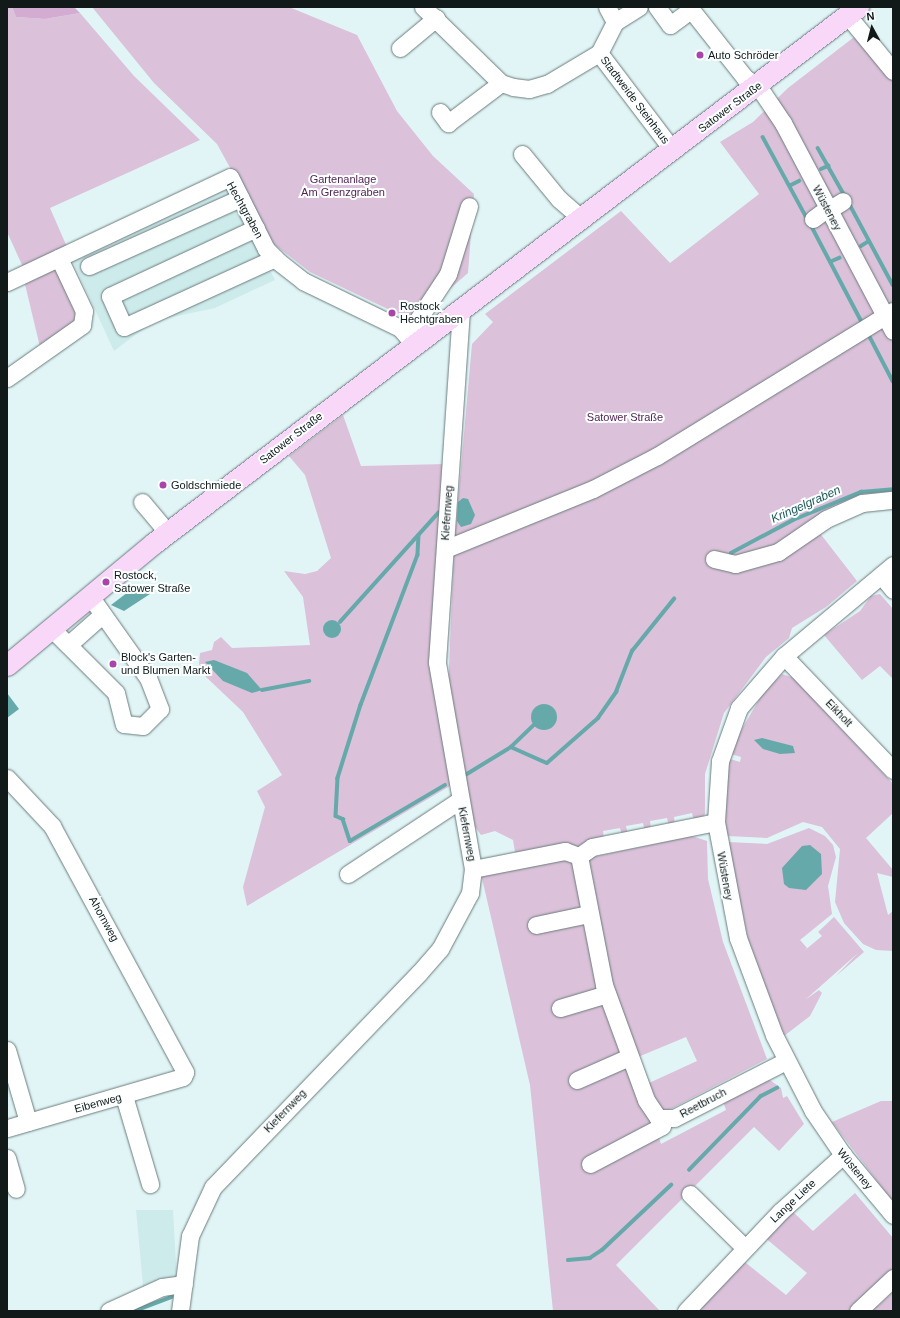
<!DOCTYPE html>
<html>
<head>
<meta charset="utf-8">
<style>
	body { margin:0 }
	#map { position:relative; width:900px; height:1318px; overflow:hidden; background:#e1f5f6; font-family:Helvetica,sans-serif }
	div>[style] { position:absolute }
	[style*='--x'] { left:calc(var(--x)*1px); top:calc(var(--y)*1px); width:calc(var(--w)*1px); rotate:calc(var(--a)*1deg) }
	.built>* { inset:0; background:#ceebec }
	.green>* { inset:0; background:#dbc1d9 }
	.forest>* { inset:0; background:#d4acd2 }
	.water>* { inset:0; background:#66a9ab }
	.round { border-radius:50% }
	.stream>* { height:3.5px; margin:-1.75px; padding:0 1.75px; transform-origin:1.75px; border-radius:1.75px; background:#66a9ab }
	.roads { filter:drop-shadow(0 0 1px #6a7b7c) drop-shadow(0 0 1px #6a7b7c) }
	.minor>* { height:17px; margin:-8.5px; padding:0 8.5px; transform-origin:8.5px; border-radius:8.5px; background:#fff }
	.major>* { height:21px; margin:-10.5px; padding:0 10.5px; transform-origin:10.5px; border-radius:10.5px; background:#f9d7f8 }
	.dots>* { width:11px; height:11px; translate:-50% -50%; box-sizing:border-box; border:2px solid #fbffff; border-radius:50% }
	span { translate:-50% -50%; white-space:nowrap; text-align:center; line-height:1.15; -webkit-text-stroke:4px #fbffff; paint-order:stroke }
	.poi-label { font-size:11px; color:#121919 }
	.left { translate:0 -50%; text-align:left }
	.street-label { font-size:11px; color:#121919 }
	.park-label { font-size:11px; color:#542454 }
	.water-label { font-size:12px; color:#1e585a; font-style:italic }
	.frame { position:absolute; inset:0; border:8px solid #121919; pointer-events:none }
	.north { position:absolute; left:852px; top:8px; width:40px; height:40px; -webkit-text-stroke:3px #fbffff; paint-order:stroke; rotate:353deg; font-size:11px; font-weight:700; line-height:16px; text-align:center; color:#121919 }
	.north::after { content:''; display:block; margin:auto; width:14px; height:18px; background:#121919; clip-path:polygon(50% 0,100% 100%,50% 72%,0 100%) }
</style>
</head>
<body>
<div id="map">
	<div class="built">
		<i style="clip-path:polygon(228px 187px,275px 280px,215px 308px,154px 321px,114px 351px,72px 260px)"></i>
		<i style="clip-path:polygon(136px 1210px,173px 1210px,177px 1281px,143px 1286px)"></i>
	</div>
	<div class="green">
		<i style="clip-path:polygon(7px 7px,12px 7px,16px 17px,45px 19px,80px 13px,134px 76px,200px 140px,50px 208px,67px 247px,23px 267px,7px 232px)"></i>
		<i style="clip-path:polygon(92px 7px,289px 7px,357px 35px,397px 111px,433px 156px,474px 194px,468px 273px,413px 321px,310px 272px,271px 242px,217px 144px,154px 83px)"></i>
		<i style="clip-path:polygon(858px 34px,893px 76px,893px 507px,889px 503px,852px 514px,842px 521px,833px 520px,819px 532px,857px 581px,826px 607px,792px 628px,789px 638px,766px 657px,724px 713px,705px 774px,705px 814px,702px 818px,694px 821px,692px 813px,674px 817px,675px 825px,669px 826px,667px 818px,650px 821px,651px 830px,645px 832px,643px 823px,626px 826px,628px 835px,622px 836px,620px 828px,603px 831px,604px 840px,581px 848px,516px 858px,513px 840px,495px 831px,481px 835px,467px 816px,448px 692px,454px 546px,472px 344px,493px 322px,485px 314px,621px 211px,670px 263px,759px 194px,720px 142px,753px 122px,788px 88px)"></i>
		<i style="clip-path:polygon(52px 268px,58px 270px,80px 319px,40px 347px,24px 280px)"></i>
		<i style="clip-path:polygon(343px 415px,361px 466px,447px 464px,437px 577px,455px 783px,247px 906px,243px 887px,265px 807px,257px 791px,282px 775px,243px 712px,205px 676px,199px 664px,200px 653px,212px 650px,214px 642px,221px 637px,232px 648px,310px 645px,303px 597px,284px 571px,305px 574px,317px 571px,331px 558px,305px 475px,289px 456px)"></i>
		<i style="clip-path:polygon(880px 594px,893px 609px,893px 679px,880px 666px,862px 680px,824px 635px,860px 611px,871px 596px)"></i>
		<i style="clip-path:polygon(782px 674px,794px 678px,893px 784px,893px 813px,866px 838px,893px 870px,893px 877px,877px 873px,888px 915px,893px 911px,893px 951px,876px 950px,863px 944px,844px 923px,835px 902px,840px 849px,822px 827px,803px 822px,767px 838px,727px 836px,724px 807px,727px 775px,730px 759px,740px 762px,741px 757px,731px 754px,736px 739px,763px 693px)"></i>
		<i style="clip-path:polygon(809px 828px,825px 836px,833px 845px,836px 857px,828px 886px,832px 914px,800px 940px,807px 948px,804px 951px,822px 936px,818px 932px,834px 917px,864px 952px,836px 976px,858px 953px,805px 1000px,819px 990px,822px 993px,810px 1016px,784px 1036px,748px 939px,728px 842px,767px 844px)"></i>
		<i style="clip-path:polygon(692px 836px,707px 841px,708px 879px,723px 942px,767px 1059px,667px 1111px,659px 1108px,649px 1083px,697px 1061px,686px 1037px,638px 1057px,608px 969px,588px 858px)"></i>
		<i style="clip-path:polygon(553px 859px,572px 860px,661px 1144px,726px 1110px,723px 1101px,767px 1078px,781px 1088px,783px 1098px,787px 1096px,804px 1124px,779px 1151px,754px 1127px,616px 1265px,660px 1311px,553px 1311px,530px 1085px,481px 874px)"></i>
		<i style="clip-path:polygon(881px 1101px,893px 1101px,893px 1202px,832px 1122px)"></i>
		<i style="clip-path:polygon(855px 1193px,893px 1238px,893px 1271px,851px 1311px,692px 1311px,741px 1259px,786px 1295px,807px 1273px,763px 1236px,790px 1209px,813px 1231px)"></i>
		<i style="clip-path:polygon(893px 1292px,893px 1311px,870px 1311px,879px 1305px)"></i>
	</div>
	<div class="forest">
		<i style="clip-path:polygon(12px 7px,74px 7px,80px 13px,45px 19px,16px 17px)"></i>
	</div>
	<div class="water">
		<i style="clip-path:polygon(463px 498px,468px 499px,475px 515px,471px 524px,461px 527px,457px 521px,458px 502px)"></i>
		<i style="clip-path:polygon(132px 589px,149px 591px,150px 594px,124px 611px,111px 605px)"></i>
		<i class="round" style="left:323px;top:620px;width:18px;height:18px"></i>
		<i style="clip-path:polygon(214px 660px,247px 673px,262px 690px,252px 693px,223px 681px,205px 662px)"></i>
		<i style="clip-path:polygon(7px 693px,19px 709px,7px 718px)"></i>
		<i class="round" style="left:531px;top:704px;width:26px;height:26px"></i>
		<i style="clip-path:polygon(762px 738px,793px 746px,795px 753px,780px 754px,763px 749px,754px 740px)"></i>
		<i style="clip-path:polygon(810px 845px,821px 854px,822px 874px,806px 890px,789px 888px,784px 884px,782px 868px,802px 846px)"></i>
	</div>
	<div class="stream">
		<i style="--x:763;--y:137;--w:92;--a:61.5"></i>
		<i style="--x:818;--y:148;--w:55;--a:60.6"></i>
		<i style="--x:821;--y:169;--w:8;--a:-23"></i>
		<i style="--x:791;--y:185;--w:9;--a:-27"></i>
		<i style="--x:848;--y:201;--w:95;--a:61.8"></i>
		<i style="--x:810;--y:223;--w:114;--a:62.3"></i>
		<i style="--x:861;--y:246;--w:9;--a:-32"></i>
		<i style="--x:832;--y:261;--w:8;--a:-23"></i>
		<i style="--x:868;--y:333;--w:54;--a:62.5"></i>
		<i style="--x:419;--y:535;--w:20;--a:93"></i>
		<i style="--x:418;--y:555;--w:160;--a:110.8"></i>
		<i style="--x:361;--y:705;--w:77;--a:107.5"></i>
		<i style="--x:338;--y:778;--w:38;--a:93"></i>
		<i style="--x:336;--y:816;--w:8;--a:23"></i>
		<i style="--x:343;--y:819;--w:23;--a:72"></i>
		<i style="--x:350;--y:841;--w:110;--a:-30.5"></i>
		<i style="--x:731;--y:553;--w:70;--a:-28"></i>
		<i style="--x:793;--y:520;--w:74;--a:-22.4"></i>
		<i style="--x:861;--y:492;--w:32;--a:-5"></i>
		<i style="--x:340;--y:622;--w:147;--a:-48"></i>
		<i style="--x:262;--y:690;--w:48;--a:-10.8"></i>
		<i style="--x:511;--y:747;--w:32;--a:-44"></i>
		<i style="--x:467;--y:774;--w:52;--a:-31.5"></i>
		<i style="--x:511;--y:747;--w:39;--a:24"></i>
		<i style="--x:547;--y:763;--w:68;--a:-41.4"></i>
		<i style="--x:598;--y:718;--w:32;--a:-55"></i>
		<i style="--x:616;--y:692;--w:44;--a:-68.7"></i>
		<i style="--x:632;--y:651;--w:67;--a:-51.1"></i>
		<i style="--x:689;--y:1170;--w:103;--a:-45.8"></i>
		<i style="--x:761;--y:1096;--w:18;--a:-27"></i>
		<i style="--x:568;--y:1260;--w:22;--a:-5"></i>
		<i style="--x:590;--y:1258;--w:14;--a:-34"></i>
		<i style="--x:602;--y:1250;--w:95;--a:-43.3"></i>
		<i style="--x:135;--y:1311;--w:39;--a:-21"></i>
	</div>
	<div class="roads">
		<div class="minor">
			<i style="--x:423;--y:7;--w:109;--a:44.3"></i>
			<i style="--x:501;--y:83;--w:13;--a:18"></i>
			<i style="--x:513;--y:87;--w:16;--a:7"></i>
			<i style="--x:529;--y:89;--w:19;--a:-16"></i>
			<i style="--x:547;--y:84;--w:61;--a:-30.8"></i>
			<i style="--x:607;--y:7;--w:17;--a:62"></i>
			<i style="--x:615;--y:22;--w:35;--a:117"></i>
			<i style="--x:599;--y:53;--w:119;--a:52.8"></i>
			<i style="--x:657;--y:7;--w:22;--a:54"></i>
			<i style="--x:670;--y:25;--w:26;--a:-36"></i>
			<i style="--x:689;--y:7;--w:90;--a:51.7"></i>
			<i style="--x:745;--y:78;--w:15;--a:32"></i>
			<i style="--x:758;--y:86;--w:45;--a:56"></i>
			<i style="--x:783;--y:123;--w:235;--a:62.1"></i>
			<i style="--x:848;--y:16;--w:71;--a:50.7"></i>
			<i style="--x:615;--y:22;--w:28;--a:-32"></i>
			<i style="--x:400;--y:48;--w:47;--a:-39.8"></i>
			<i style="--x:440;--y:112;--w:14;--a:54"></i>
			<i style="--x:448;--y:123;--w:66;--a:-37"></i>
			<i style="--x:522;--y:154;--w:58;--a:50.6"></i>
			<i style="--x:559;--y:199;--w:28;--a:41"></i>
			<i style="--x:835;--y:206;--w:9;--a:-32"></i>
			<i style="--x:813;--y:219;--w:10;--a:-37"></i>
			<i style="--x:256;--y:228;--w:161;--a:155"></i>
			<i style="--x:110;--y:296;--w:34;--a:66"></i>
			<i style="--x:124;--y:327;--w:166;--a:-24.6"></i>
			<i style="--x:89;--y:266;--w:166;--a:-24.2"></i>
			<i style="--x:7;--y:282;--w:246;--a:-25.2"></i>
			<i style="--x:230;--y:177;--w:80;--a:63.4"></i>
			<i style="--x:266;--y:249;--w:18;--a:45"></i>
			<i style="--x:279;--y:262;--w:31;--a:38"></i>
			<i style="--x:303;--y:281;--w:108;--a:25.9"></i>
			<i style="--x:400;--y:328;--w:21;--a:49"></i>
			<i style="--x:407;--y:336;--w:74;--a:-56.5"></i>
			<i style="--x:448;--y:274;--w:71;--a:-72.8"></i>
			<i style="--x:7;--y:378;--w:92;--a:-35.2"></i>
			<i style="--x:82;--y:325;--w:14;--a:-82"></i>
			<i style="--x:84;--y:311;--w:59;--a:-115.3"></i>
			<i style="--x:142;--y:502;--w:40;--a:50"></i>
			<i style="--x:445;--y:549;--w:160;--a:-22.1"></i>
			<i style="--x:593;--y:489;--w:72;--a:-27.3"></i>
			<i style="--x:657;--y:456;--w:277;--a:-31.6"></i>
			<i style="--x:714;--y:559;--w:22;--a:13"></i>
			<i style="--x:735;--y:564;--w:45;--a:-15.6"></i>
			<i style="--x:778;--y:552;--w:58;--a:-34.5"></i>
			<i style="--x:826;--y:519;--w:39;--a:-24"></i>
			<i style="--x:862;--y:503;--w:31;--a:-6"></i>
			<i style="--x:893;--y:565;--w:142;--a:140.1"></i>
			<i style="--x:784;--y:656;--w:69;--a:130.9"></i>
			<i style="--x:739;--y:708;--w:56;--a:109.7"></i>
			<i style="--x:720;--y:761;--w:61;--a:93.8"></i>
			<i style="--x:716;--y:822;--w:118;--a:79.3"></i>
			<i style="--x:738;--y:938;--w:103;--a:69.6"></i>
			<i style="--x:774;--y:1035;--w:85;--a:62.8"></i>
			<i style="--x:813;--y:1111;--w:53;--a:55.7"></i>
			<i style="--x:843;--y:1155;--w:78;--a:50.2"></i>
			<i style="--x:881;--y:575;--w:19;--a:51"></i>
			<i style="--x:51;--y:628;--w:92;--a:45"></i>
			<i style="--x:116;--y:693;--w:32;--a:76"></i>
			<i style="--x:124;--y:724;--w:19;--a:6"></i>
			<i style="--x:143;--y:726;--w:24;--a:-45"></i>
			<i style="--x:160;--y:709;--w:33;--a:-111"></i>
			<i style="--x:148;--y:678;--w:100;--a:-125.3"></i>
			<i style="--x:68;--y:645;--w:45;--a:-41.4"></i>
			<i style="--x:784;--y:656;--w:158;--a:46.3"></i>
			<i style="--x:7;--y:778;--w:66;--a:46.8"></i>
			<i style="--x:52;--y:826;--w:280;--a:61.6"></i>
			<i style="--x:185;--y:1072;--w:5;--a:112"></i>
			<i style="--x:183;--y:1077;--w:183;--a:163.8"></i>
			<i style="--x:716;--y:822;--w:126;--a:168.6"></i>
			<i style="--x:592;--y:847;--w:16;--a:145"></i>
			<i style="--x:579;--y:856;--w:131;--a:79"></i>
			<i style="--x:604;--y:985;--w:122;--a:69.9"></i>
			<i style="--x:646;--y:1100;--w:22;--a:56"></i>
			<i style="--x:658;--y:1118;--w:16;--a:0"></i>
			<i style="--x:674;--y:1118;--w:126;--a:-27"></i>
			<i style="--x:473;--y:869;--w:94;--a:-11.1"></i>
			<i style="--x:565;--y:851;--w:15;--a:20"></i>
			<i style="--x:348;--y:874;--w:134;--a:-33.5"></i>
			<i style="--x:536;--y:925;--w:53;--a:-11.9"></i>
			<i style="--x:560;--y:1008;--w:49;--a:-16.6"></i>
			<i style="--x:7;--y:1050;--w:75;--a:73.7"></i>
			<i style="--x:577;--y:1080;--w:57;--a:-23.9"></i>
			<i style="--x:124;--y:1096;--w:92;--a:73.5"></i>
			<i style="--x:7;--y:1158;--w:32;--a:74"></i>
			<i style="--x:590;--y:1164;--w:81;--a:-27.8"></i>
			<i style="--x:662;--y:1126;--w:7;--a:-82"></i>
			<i style="--x:690;--y:1194;--w:77;--a:44.5"></i>
			<i style="--x:109;--y:1311;--w:58;--a:-24.4"></i>
			<i style="--x:162;--y:1287;--w:22;--a:-8"></i>
			<i style="--x:180;--y:1311;--w:76;--a:-82.4"></i>
			<i style="--x:190;--y:1236;--w:54;--a:-64.9"></i>
			<i style="--x:213;--y:1187;--w:297;--a:-46.1"></i>
			<i style="--x:419;--y:973;--w:32;--a:-49"></i>
			<i style="--x:440;--y:949;--w:64;--a:-61.8"></i>
			<i style="--x:470;--y:893;--w:24;--a:-83"></i>
			<i style="--x:473;--y:869;--w:210;--a:-99.9"></i>
			<i style="--x:437;--y:662;--w:356;--a:-86.1"></i>
			<i style="--x:686;--y:1311;--w:138;--a:-46.5"></i>
			<i style="--x:781;--y:1211;--w:84;--a:-42.1"></i>
			<i style="--x:858;--y:1311;--w:48;--a:-43.3"></i>
		</div>
		<div class="major">
			<i style="--x:7;--y:665;--w:191;--a:-39.7"></i>
			<i style="--x:154;--y:543;--w:885;--a:-37.28"></i>
		</div>
	</div>
	<div class="dots">
		<i style="left:700px;top:55px;background:#a944a9"></i>
		<i style="left:392px;top:313px;background:#a944a9"></i>
		<i style="left:163px;top:485px;background:#a944a9"></i>
		<i style="left:106px;top:582px;background:#a944a9"></i>
		<i style="left:113px;top:664px;background:#a944a9"></i>
	</div>
	<div class="poi-label">
		<span class="left" style="left:708px;top:55px">Auto Schröder</span>
		<span class="left" style="left:400px;top:313px">Rostock<br>Hechtgraben</span>
		<span class="left" style="left:171px;top:485px">Goldschmiede</span>
		<span class="left" style="left:114px;top:582px">Rostock,<br>Satower Straße</span>
		<span class="left" style="left:121px;top:664px">Block's Garten-<br>und Blumen Markt</span>
	</div>
	<div class="street-label">
		<span style="left:635px;top:100px;rotate:53deg">Stadtweide Steinhaus</span>
		<span style="left:730px;top:107px;rotate:-37deg">Satower Straße</span>
		<span style="left:827px;top:208px;rotate:62deg">Wüsteney</span>
		<span style="left:245px;top:210px;rotate:61deg">Hechtgraben</span>
		<span style="left:291px;top:438px;rotate:-38deg">Satower Straße</span>
		<span style="left:447px;top:513px;rotate:-86deg">Kiefernweg</span>
		<span style="left:839px;top:713px;rotate:46deg">Eikholt</span>
		<span style="left:467px;top:834px;rotate:79deg">Kiefernweg</span>
		<span style="left:725px;top:876px;rotate:80deg">Wüsteney</span>
		<span style="left:104px;top:919px;rotate:61deg">Ahornweg</span>
		<span style="left:98px;top:1103px;rotate:-15deg">Eibenweg</span>
		<span style="left:703px;top:1103px;rotate:-28deg">Reetbruch</span>
		<span style="left:285px;top:1111px;rotate:-46deg">Kiefernweg</span>
		<span style="left:855px;top:1169px;rotate:51deg">Wüsteney</span>
		<span style="left:793px;top:1201px;rotate:-43deg">Lange Liete</span>
	</div>
	<div class="park-label">
		<span style="left:343px;top:186px">Gartenanlage<br>Am Grenzgraben</span>
		<span style="left:625px;top:417px">Satower Straße</span>
	</div>
	<div class="water-label">
		<span style="left:806px;top:505px;rotate:-24deg">Kringelgraben</span>
	</div>
	<div class="frame"></div>
	<div class="north">N</div>
</div>
</body>
</html>
